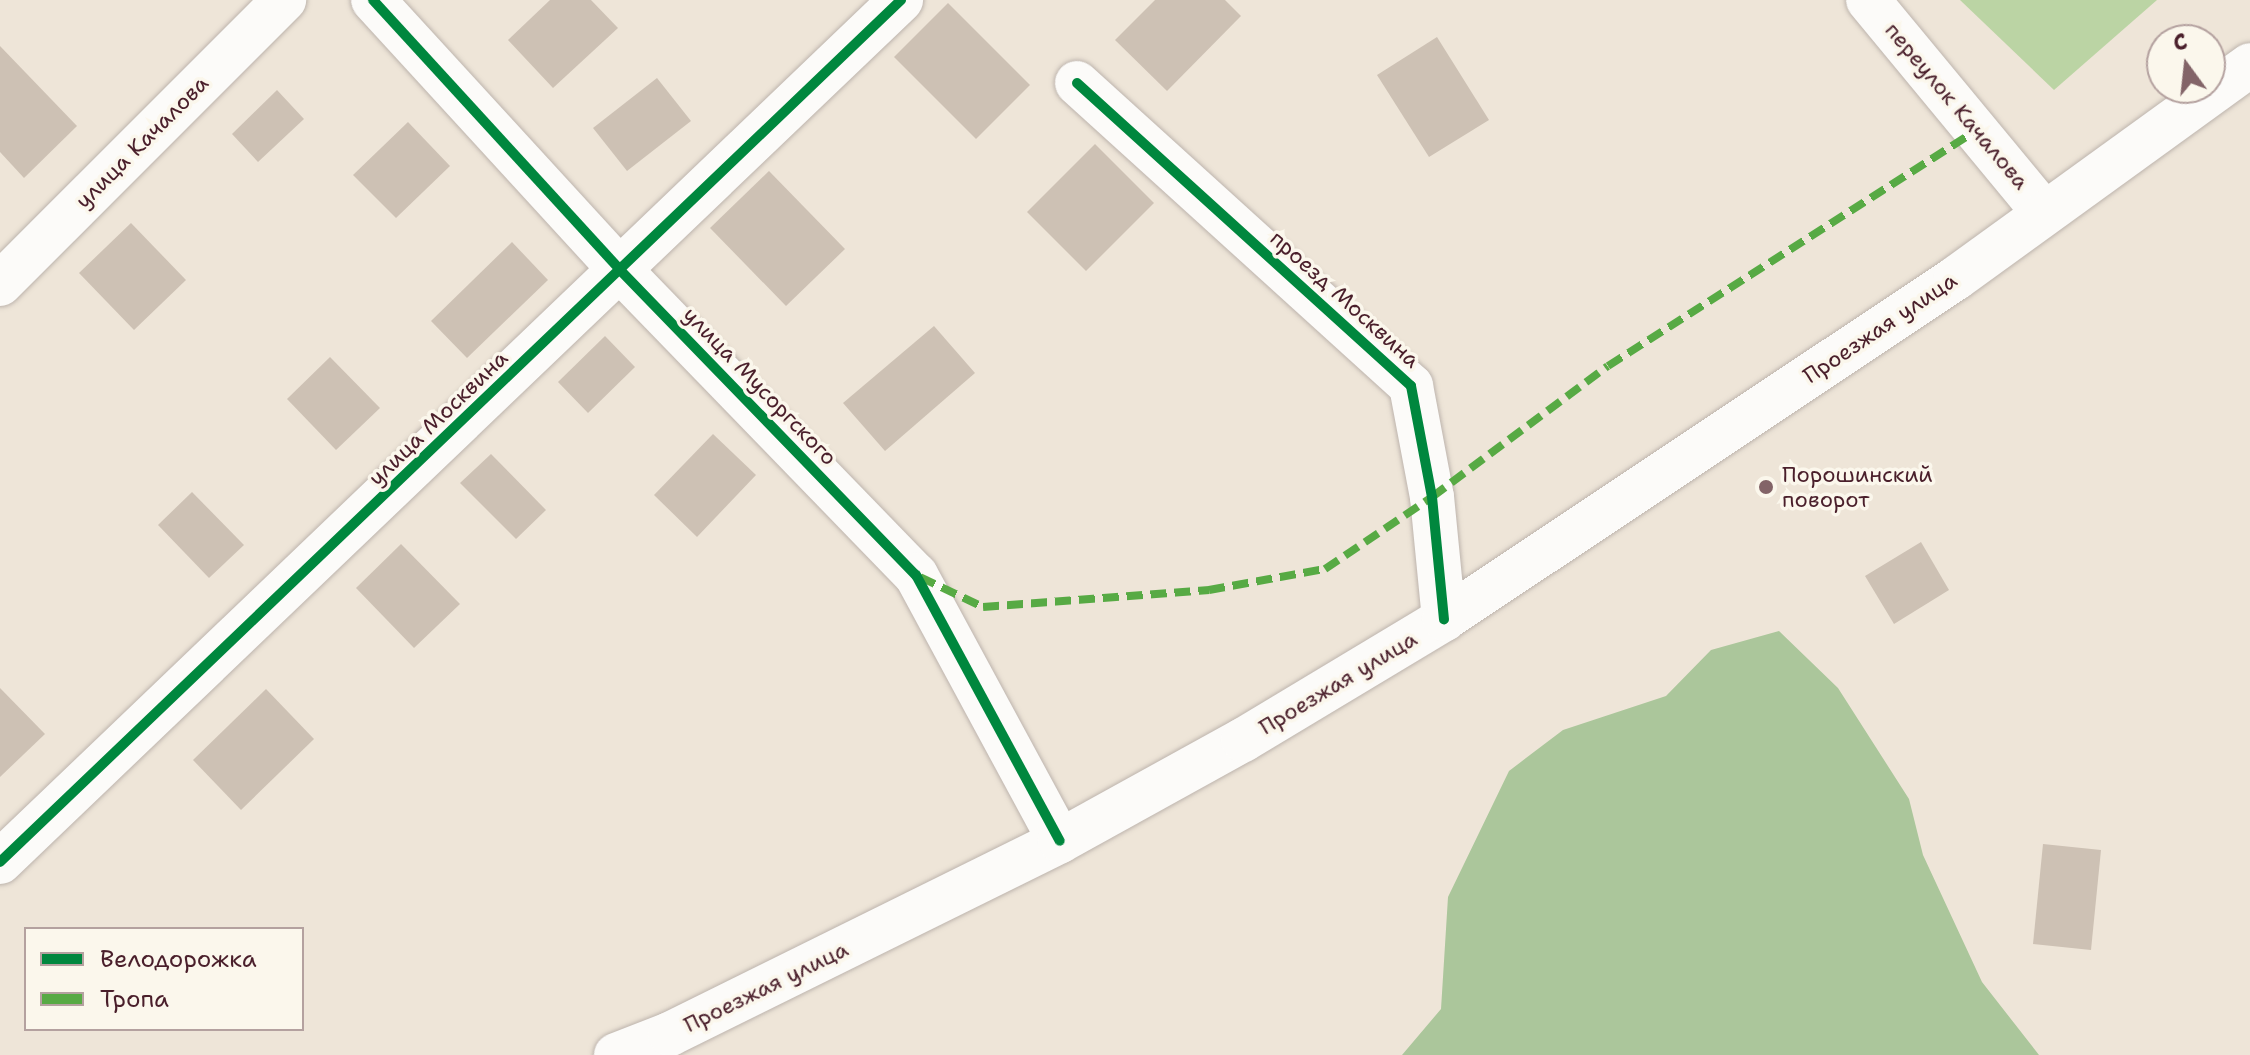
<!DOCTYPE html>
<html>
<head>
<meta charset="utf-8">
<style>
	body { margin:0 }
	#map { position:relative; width:2250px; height:1055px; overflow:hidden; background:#eee5d8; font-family:"Shantell Sans",sans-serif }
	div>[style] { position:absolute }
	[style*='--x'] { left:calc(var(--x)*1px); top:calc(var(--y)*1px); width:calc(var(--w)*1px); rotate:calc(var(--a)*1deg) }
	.green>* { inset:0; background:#bbd4a4 }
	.forest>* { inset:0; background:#abc69b }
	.building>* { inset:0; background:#cdc1b4 }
	.roads { filter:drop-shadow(0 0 2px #bdb4ad) drop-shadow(0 0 2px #bdb4ad) }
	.minor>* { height:44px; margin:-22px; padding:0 22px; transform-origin:22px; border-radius:22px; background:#fcfbf9 }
	.major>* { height:44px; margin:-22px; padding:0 22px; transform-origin:22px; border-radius:22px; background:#fcfbf9 }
	.quiet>* { height:8px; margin-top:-4px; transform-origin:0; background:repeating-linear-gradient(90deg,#57aa44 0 16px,transparent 0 24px) }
	.cycleway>* { height:10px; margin:-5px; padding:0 5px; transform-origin:5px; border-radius:5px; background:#00873e }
	.dots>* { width:22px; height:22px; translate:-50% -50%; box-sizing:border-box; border:4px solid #fbf7ec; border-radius:50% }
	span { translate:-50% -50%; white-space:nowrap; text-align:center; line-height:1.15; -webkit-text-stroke:7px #fbf7ec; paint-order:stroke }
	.street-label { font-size:22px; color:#4a1f2b }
	.poi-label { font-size:22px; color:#4a1f2b }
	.left { translate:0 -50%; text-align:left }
	.legend { position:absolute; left:24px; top:927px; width:280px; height:104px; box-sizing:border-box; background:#fbf7ec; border:2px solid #b4a19f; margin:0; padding:10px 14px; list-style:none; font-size:24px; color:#4a1f2b }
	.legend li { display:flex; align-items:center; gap:16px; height:40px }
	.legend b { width:40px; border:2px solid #b4a19f }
	.north { position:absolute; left:2146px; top:24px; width:80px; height:80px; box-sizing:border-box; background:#fbf7ec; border:2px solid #b4a19f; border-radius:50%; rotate:345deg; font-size:22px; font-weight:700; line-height:32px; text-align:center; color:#4a1f2b }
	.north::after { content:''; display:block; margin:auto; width:28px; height:36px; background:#836468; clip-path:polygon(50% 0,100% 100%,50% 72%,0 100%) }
</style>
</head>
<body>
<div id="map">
	<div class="green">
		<i style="clip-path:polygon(1960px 0,2157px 0,2054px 90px)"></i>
	</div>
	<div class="forest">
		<i style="clip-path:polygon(1779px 631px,1838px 688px,1909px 799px,1923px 855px,1982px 982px,2039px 1055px,1402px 1055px,1441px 1009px,1448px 897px,1509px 771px,1563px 730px,1666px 696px,1711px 650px)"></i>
	</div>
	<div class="building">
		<i style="clip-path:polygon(550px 0,591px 0,618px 28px,553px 88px,508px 40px)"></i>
		<i style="clip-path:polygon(1155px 0,1225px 0,1241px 16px,1167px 91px,1115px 40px)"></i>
		<i style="clip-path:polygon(948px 3px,1030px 85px,976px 139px,894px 57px)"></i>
		<i style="clip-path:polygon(1437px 37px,1489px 120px,1429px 157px,1377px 75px)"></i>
		<i style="clip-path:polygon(0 46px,77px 126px,24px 178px,0 152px)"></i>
		<i style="clip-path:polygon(657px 78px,691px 121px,627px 171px,593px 128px)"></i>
		<i style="clip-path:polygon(277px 90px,304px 119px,258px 162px,232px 134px)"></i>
		<i style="clip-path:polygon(408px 122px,450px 166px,396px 218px,353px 175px)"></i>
		<i style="clip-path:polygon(1095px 144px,1154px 203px,1086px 271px,1027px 212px)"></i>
		<i style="clip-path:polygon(769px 171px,845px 249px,786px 306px,710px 228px)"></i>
		<i style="clip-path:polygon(131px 223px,186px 280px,134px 330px,79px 273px)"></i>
		<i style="clip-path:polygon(512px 242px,548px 280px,467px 358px,431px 321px)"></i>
		<i style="clip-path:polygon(934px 326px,975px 373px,885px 451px,843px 403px)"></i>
		<i style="clip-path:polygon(605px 336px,635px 367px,588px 413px,558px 382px)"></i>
		<i style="clip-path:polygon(330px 357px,380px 408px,336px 450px,287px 399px)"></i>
		<i style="clip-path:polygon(713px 434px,756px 475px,697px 537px,654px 495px)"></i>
		<i style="clip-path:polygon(491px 454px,546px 510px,516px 539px,460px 483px)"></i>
		<i style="clip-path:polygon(192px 492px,244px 545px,209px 578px,158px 525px)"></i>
		<i style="clip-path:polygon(1921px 542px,1949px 590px,1894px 624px,1865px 576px)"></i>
		<i style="clip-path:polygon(401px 544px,460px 604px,414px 648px,356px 588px)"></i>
		<i style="clip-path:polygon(0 688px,45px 734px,0 777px)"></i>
		<i style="clip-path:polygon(266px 689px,314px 739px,241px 810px,193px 760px)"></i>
		<i style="clip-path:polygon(2043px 844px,2101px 850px,2091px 950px,2033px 944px)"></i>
	</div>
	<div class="roads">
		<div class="minor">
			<i style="--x:373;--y:0;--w:367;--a:47.5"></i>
			<i style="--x:621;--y:271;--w:424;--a:45.9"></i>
			<i style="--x:916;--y:575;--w:302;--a:61.6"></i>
			<i style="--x:1868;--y:0;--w:276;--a:50.4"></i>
			<i style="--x:1077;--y:83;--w:451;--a:42.2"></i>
			<i style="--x:1411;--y:386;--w:113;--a:79.3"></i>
			<i style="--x:1432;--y:497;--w:123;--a:84.4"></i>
			<i style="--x:0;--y:284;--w:402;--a:-45"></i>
			<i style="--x:0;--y:862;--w:1247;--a:-43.73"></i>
		</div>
		<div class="major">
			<i style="--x:616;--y:1055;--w:58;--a:-21.3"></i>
			<i style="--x:670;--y:1034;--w:435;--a:-26.3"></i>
			<i style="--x:1060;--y:841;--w:209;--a:-28.9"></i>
			<i style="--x:1243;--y:740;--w:235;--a:-31"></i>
			<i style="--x:1444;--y:619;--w:615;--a:-33.66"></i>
			<i style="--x:1956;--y:278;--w:363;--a:-35.9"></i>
		</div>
	</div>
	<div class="quiet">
		<i style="--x:920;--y:577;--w:70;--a:25.5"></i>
		<i style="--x:983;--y:607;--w:227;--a:-4.3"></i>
		<i style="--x:1209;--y:590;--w:118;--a:-10.3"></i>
		<i style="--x:1325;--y:569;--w:129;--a:-33.9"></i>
		<i style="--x:1432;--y:497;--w:219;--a:-36.7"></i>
		<i style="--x:1608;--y:366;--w:440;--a:-32.6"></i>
	</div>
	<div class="cycleway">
		<i style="--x:373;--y:0;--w:367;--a:47.5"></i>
		<i style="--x:621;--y:271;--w:424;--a:45.9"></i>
		<i style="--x:916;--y:575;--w:302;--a:61.6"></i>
		<i style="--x:1077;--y:83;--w:451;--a:42.2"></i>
		<i style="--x:1411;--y:386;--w:113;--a:79.3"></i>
		<i style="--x:1432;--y:497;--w:123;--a:84.4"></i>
		<i style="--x:0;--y:862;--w:1247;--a:-43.73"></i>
	</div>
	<div class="dots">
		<i style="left:1766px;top:487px;background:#836468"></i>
	</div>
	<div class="street-label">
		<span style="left:1957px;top:106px;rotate:50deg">переулок Качалова</span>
		<span style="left:142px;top:142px;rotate:-45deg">улица Качалова</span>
		<span style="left:1345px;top:299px;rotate:42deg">проезд Москвина</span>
		<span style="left:1880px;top:328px;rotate:-34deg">Проезжая улица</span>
		<span style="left:760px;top:386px;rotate:46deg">улица Мусоргского</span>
		<span style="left:438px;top:418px;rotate:-44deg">улица Москвина</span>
		<span style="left:1338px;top:683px;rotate:-31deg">Проезжая улица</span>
		<span style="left:766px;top:987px;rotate:-26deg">Проезжая улица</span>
	</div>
	<div class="poi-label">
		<span class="left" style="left:1782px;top:487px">Порошинский<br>поворот</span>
	</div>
	<ul class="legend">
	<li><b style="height:10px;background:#00873e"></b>Велодорожка</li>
	<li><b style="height:10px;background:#57aa44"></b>Тропа</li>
	</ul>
	<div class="north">С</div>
</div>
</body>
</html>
